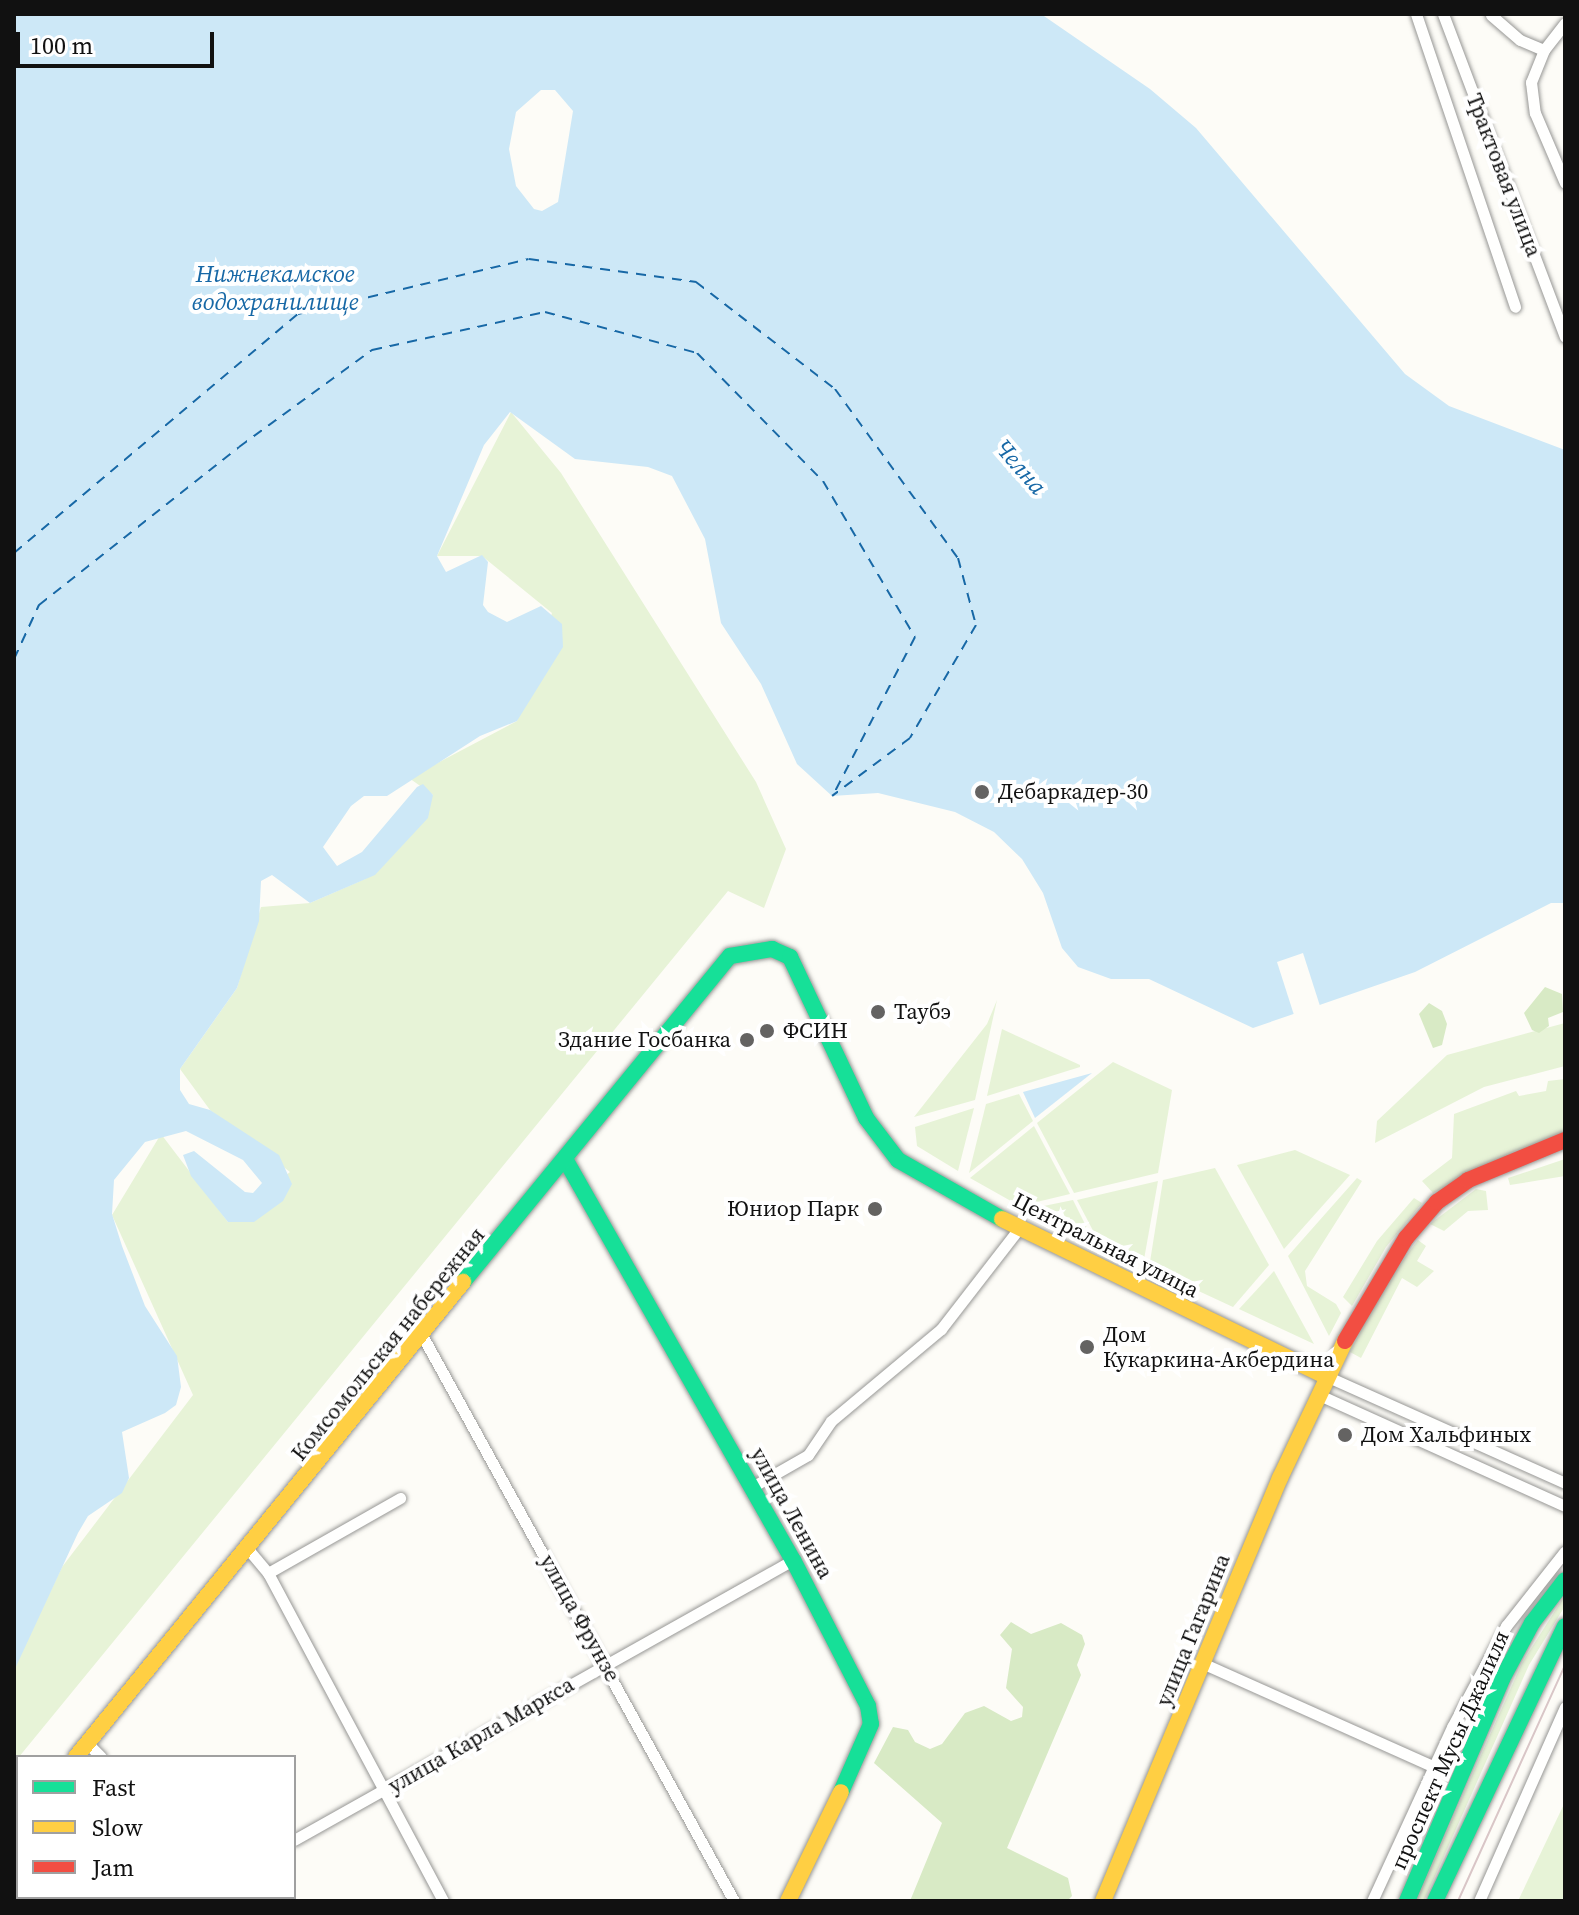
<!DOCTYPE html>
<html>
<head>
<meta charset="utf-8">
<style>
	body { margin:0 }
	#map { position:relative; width:1579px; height:1915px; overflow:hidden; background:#fdfcf7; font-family:"Source Serif 4",serif }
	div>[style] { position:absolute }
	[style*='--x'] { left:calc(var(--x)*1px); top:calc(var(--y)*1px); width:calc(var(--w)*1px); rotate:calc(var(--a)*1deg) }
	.green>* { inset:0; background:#e7f3d7 }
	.forest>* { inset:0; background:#d8eac5 }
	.water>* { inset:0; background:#cde8f7 }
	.pier>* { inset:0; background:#fdfcf7 }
	.ferry>* { height:2px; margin-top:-1px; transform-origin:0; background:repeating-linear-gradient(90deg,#1768a6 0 10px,transparent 0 18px) }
	.roads { filter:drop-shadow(0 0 2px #979795) drop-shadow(0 0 2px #979795) }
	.street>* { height:11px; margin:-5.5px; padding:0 5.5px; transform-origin:5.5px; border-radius:5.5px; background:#fffffe }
	.fast>* { height:16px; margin:-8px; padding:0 8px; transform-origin:8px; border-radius:8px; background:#16e098 }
	.slow>* { height:16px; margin:-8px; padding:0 8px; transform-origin:8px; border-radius:8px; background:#ffcf43 }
	.jam>* { height:16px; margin:-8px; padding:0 8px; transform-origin:8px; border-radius:8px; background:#f24e42 }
	.tram>* { height:2px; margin:-1px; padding:0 1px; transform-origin:1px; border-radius:1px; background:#d9c6c7 }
	.dots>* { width:22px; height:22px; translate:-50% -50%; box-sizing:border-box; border:4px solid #fff; border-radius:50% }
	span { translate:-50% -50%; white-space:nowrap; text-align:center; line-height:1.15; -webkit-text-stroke:8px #fff; paint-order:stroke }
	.street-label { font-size:22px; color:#111 }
	.poi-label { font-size:22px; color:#111 }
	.left { translate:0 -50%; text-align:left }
	.right { translate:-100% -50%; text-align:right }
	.water-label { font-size:24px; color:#1768a6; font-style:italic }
	.frame { position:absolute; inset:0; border:16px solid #111; pointer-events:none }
	.legend { position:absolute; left:16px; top:1755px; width:280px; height:144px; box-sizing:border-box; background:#fff; border:2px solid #a0a0a0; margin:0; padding:10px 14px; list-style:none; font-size:24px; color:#111 }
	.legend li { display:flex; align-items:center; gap:16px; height:40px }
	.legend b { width:40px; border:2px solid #a0a0a0 }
	.scale { position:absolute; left:16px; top:32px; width:198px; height:36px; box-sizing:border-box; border:4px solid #111; border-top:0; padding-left:10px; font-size:24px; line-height:28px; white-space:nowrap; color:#111; -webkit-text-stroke:6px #fff; paint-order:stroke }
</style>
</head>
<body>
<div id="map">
	<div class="green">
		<i style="clip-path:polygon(511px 412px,561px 473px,756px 782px,786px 849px,764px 908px,728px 891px,14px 1763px,14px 1668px,62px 1567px,193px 1395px,112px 1215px,161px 1134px,228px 1222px,290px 1172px,210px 1110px,180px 1069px,237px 988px,261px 907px,310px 903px,365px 879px,433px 795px,409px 778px,517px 721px,552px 613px,482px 556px,437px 556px)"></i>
		<i style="clip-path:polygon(997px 1000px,975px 1100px,914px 1117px,987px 1024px)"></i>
		<i style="clip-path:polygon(1565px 1023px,1565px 1066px,1484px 1087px,1375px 1143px,1377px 1121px,1447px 1055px)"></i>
		<i style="clip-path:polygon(1002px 1029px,1080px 1065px,1080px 1067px,987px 1096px)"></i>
		<i style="clip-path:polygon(1113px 1062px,1172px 1090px,1158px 1173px,1074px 1193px,1037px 1123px)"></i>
		<i style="clip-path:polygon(1565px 1079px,1565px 1136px,1515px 1151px,1433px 1193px,1422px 1181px,1452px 1158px,1454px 1114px,1516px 1091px,1519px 1096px,1546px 1091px,1548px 1081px)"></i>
		<i style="clip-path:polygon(1019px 1094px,1033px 1121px,969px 1173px,986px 1104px)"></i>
		<i style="clip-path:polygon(974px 1108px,958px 1171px,917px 1146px,915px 1127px)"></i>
		<i style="clip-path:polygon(1034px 1126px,1070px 1194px,1020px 1206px,970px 1178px)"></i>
		<i style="clip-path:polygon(1295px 1150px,1350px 1175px,1284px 1249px,1237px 1165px)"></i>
		<i style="clip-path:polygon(1565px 1159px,1565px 1176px,1510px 1185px,1508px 1178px)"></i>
		<i style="clip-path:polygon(1215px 1168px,1269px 1265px,1233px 1307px,1149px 1268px,1163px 1180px)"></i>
		<i style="clip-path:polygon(1357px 1178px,1362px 1181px,1305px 1271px,1307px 1286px,1336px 1304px,1341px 1313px,1329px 1336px,1288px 1256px)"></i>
		<i style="clip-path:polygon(1158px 1181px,1143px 1265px,1100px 1244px,1077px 1200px)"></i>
		<i style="clip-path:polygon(1476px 1189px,1486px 1191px,1488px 1210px,1468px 1211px,1444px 1231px,1430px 1224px)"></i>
		<i style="clip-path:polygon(1414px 1198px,1422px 1203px,1386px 1247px,1352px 1306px,1343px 1297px,1377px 1241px)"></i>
		<i style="clip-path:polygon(1073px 1200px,1094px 1242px,1029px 1209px)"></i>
		<i style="clip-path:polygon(1418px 1240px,1426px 1246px,1417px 1261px,1434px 1271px,1417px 1287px,1402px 1278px,1361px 1358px,1350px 1352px,1381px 1290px)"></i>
		<i style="clip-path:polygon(1274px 1271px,1314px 1344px,1239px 1309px)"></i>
		<i style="clip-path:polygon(1565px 1595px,1565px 1606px,1529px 1665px,1424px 1901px,1416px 1901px,1522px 1663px)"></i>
		<i style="clip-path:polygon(1565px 1802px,1565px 1901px,1518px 1901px)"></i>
	</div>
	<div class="forest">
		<i style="clip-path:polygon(1545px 987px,1562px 994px,1563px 1012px,1548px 1018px,1549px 1026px,1539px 1033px,1532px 1030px,1524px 1013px)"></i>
		<i style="clip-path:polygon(1429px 1003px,1442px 1011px,1447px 1024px,1442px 1045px,1433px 1048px,1419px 1014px)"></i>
		<i style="clip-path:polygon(1011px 1622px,1031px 1634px,1061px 1623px,1082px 1635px,1085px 1644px,1077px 1665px,1081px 1675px,1007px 1848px,1068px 1878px,1072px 1896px,1067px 1901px,910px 1901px,942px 1823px,874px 1763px,893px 1727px,908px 1730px,915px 1742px,930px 1749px,942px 1744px,965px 1713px,984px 1706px,1011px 1721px,1022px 1717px,1023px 1707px,1006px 1688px,1012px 1649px,1000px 1635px)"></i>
	</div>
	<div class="water">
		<i style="clip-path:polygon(evenodd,14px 14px,1041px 14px,1150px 89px,1196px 128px,1405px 374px,1449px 406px,1565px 450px,1565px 903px,1551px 903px,1415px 972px,1253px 1028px,1149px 979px,1111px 979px,1078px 967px,1062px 948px,1043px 893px,1022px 859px,994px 832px,955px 812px,878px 793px,832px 796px,797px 764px,761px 684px,721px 623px,705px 539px,672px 476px,648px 467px,575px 459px,510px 412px,484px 445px,437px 556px,446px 572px,482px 555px,488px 562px,483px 605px,488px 612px,507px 622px,541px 606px,562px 624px,563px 647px,517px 721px,480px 736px,387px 796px,364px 796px,351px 806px,323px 847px,337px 866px,362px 852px,417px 787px,423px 784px,433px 795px,428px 818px,375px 875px,310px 903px,272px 875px,261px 881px,259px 921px,237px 988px,180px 1069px,180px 1090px,189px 1104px,210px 1110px,279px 1155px,292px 1184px,283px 1201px,254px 1222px,228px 1222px,191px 1176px,183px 1155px,194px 1151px,245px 1192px,253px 1193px,262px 1183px,243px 1160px,186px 1131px,145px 1142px,114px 1180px,112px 1214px,122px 1246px,145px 1306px,177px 1356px,181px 1387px,176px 1405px,165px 1413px,122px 1432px,129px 1478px,122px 1493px,88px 1516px,78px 1533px,14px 1671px,14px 14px,541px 90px,555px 90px,573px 111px,558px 202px,542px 211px,534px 209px,516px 186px,509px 149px,516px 112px,541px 90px)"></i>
		<i style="clip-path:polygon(1092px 1073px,1035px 1118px,1023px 1092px)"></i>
	</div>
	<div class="pier">
		<i style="clip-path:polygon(1303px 953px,1320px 1006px,1294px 1015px,1277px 962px)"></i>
	</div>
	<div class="ferry">
		<i style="--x:14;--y:553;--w:371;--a:-40.1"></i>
		<i style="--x:298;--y:314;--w:237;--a:-13.4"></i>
		<i style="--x:529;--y:259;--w:169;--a:7.8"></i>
		<i style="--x:696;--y:282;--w:175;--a:37.6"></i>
		<i style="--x:835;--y:389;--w:209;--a:54"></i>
		<i style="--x:958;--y:558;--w:69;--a:75"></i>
		<i style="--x:976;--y:625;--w:131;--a:120.3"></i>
		<i style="--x:910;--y:738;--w:97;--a:143.4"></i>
		<i style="--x:14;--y:659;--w:60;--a:-65.2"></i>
		<i style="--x:39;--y:605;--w:255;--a:-38.3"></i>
		<i style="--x:239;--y:447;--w:165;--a:-36.1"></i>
		<i style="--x:372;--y:350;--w:177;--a:-12.4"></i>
		<i style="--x:545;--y:312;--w:157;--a:15.1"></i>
		<i style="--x:697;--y:353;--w:180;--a:45.5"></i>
		<i style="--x:823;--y:481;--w:181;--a:59.5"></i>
		<i style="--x:915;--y:637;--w:178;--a:117.4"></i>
	</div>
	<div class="roads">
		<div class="street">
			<i style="--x:1416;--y:14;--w:309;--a:71.3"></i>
			<i style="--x:1443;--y:14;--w:345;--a:69.3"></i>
			<i style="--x:1491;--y:15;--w:38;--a:41"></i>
			<i style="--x:1520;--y:40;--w:26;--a:23"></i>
			<i style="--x:1565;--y:23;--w:34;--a:128"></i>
			<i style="--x:1544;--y:50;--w:35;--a:112"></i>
			<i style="--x:1531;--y:82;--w:31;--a:83"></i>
			<i style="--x:1535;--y:113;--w:76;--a:66.8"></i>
			<i style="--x:423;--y:1337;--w:644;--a:61.13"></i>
			<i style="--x:1326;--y:1376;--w:262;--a:24.1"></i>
			<i style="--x:1317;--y:1394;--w:272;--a:24.3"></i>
			<i style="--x:752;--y:1487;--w:64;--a:-29.7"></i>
			<i style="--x:808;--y:1455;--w:41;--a:-55.9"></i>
			<i style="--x:831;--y:1421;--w:143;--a:-39.9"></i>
			<i style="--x:941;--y:1329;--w:129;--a:-52.2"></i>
			<i style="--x:247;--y:1548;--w:33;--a:50"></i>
			<i style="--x:268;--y:1573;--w:372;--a:61.9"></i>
			<i style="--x:268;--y:1573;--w:152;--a:-29.6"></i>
			<i style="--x:1202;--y:1663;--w:255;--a:24.1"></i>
			<i style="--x:88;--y:1744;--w:18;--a:45"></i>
			<i style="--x:294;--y:1840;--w:572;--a:-29.3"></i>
			<i style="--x:199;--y:1897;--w:4;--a:63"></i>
			<i style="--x:182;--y:1901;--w:8;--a:-30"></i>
			<i style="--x:1372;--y:1901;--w:192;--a:-65.3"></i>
			<i style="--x:1452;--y:1727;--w:115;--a:-61.9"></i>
			<i style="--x:1506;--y:1626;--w:95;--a:-51.8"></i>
			<i style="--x:1479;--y:1901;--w:212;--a:-66.1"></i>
		</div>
		<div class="fast">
			<i style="--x:565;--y:1159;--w:461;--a:60.4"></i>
			<i style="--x:793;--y:1560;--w:164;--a:62.8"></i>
			<i style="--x:868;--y:1706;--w:18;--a:81"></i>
			<i style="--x:871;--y:1724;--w:74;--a:113.8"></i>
			<i style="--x:463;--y:1282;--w:421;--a:-50.7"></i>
			<i style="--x:730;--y:956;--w:43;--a:-9.5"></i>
			<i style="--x:772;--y:949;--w:20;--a:24"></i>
			<i style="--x:790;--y:957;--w:178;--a:64.7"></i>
			<i style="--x:866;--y:1118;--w:53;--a:52.7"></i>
			<i style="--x:898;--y:1160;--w:120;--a:29.6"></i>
			<i style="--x:1407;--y:1901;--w:241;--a:-66.8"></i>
			<i style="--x:1502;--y:1679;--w:64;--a:-61.8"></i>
			<i style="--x:1532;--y:1623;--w:54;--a:-52.5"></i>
			<i style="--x:1435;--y:1901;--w:304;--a:-64.7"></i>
		</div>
		<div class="slow">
			<i style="--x:1002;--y:1219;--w:360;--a:25.9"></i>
			<i style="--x:76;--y:1757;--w:613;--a:-50.83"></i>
			<i style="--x:14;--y:1832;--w:6;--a:-51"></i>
			<i style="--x:788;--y:1901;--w:121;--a:-64.1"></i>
			<i style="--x:1103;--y:1901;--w:459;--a:-67.3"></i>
			<i style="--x:1280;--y:1478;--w:152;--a:-64.6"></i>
		</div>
		<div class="jam">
			<i style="--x:1345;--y:1341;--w:120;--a:-59.4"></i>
			<i style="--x:1406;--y:1238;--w:48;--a:-49.3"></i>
			<i style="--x:1437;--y:1202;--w:38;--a:-35"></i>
			<i style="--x:1468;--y:1180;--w:105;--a:-22.4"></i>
		</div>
	</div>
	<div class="tram">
		<i style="--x:1458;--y:1901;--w:259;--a:-65.6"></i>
	</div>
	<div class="dots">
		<i style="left:982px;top:792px;background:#646362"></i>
		<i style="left:878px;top:1012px;background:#646362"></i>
		<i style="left:767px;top:1031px;background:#646362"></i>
		<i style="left:747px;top:1040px;background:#646362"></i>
		<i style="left:875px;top:1209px;background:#646362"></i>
		<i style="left:1087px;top:1347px;background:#646362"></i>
		<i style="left:1345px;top:1435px;background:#646362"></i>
	</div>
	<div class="street-label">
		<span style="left:1504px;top:175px;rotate:69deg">Трактовая улица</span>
		<span style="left:1106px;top:1245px;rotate:27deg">Центральная улица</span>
		<span style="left:388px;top:1344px;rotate:-51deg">Комсомольская набережная</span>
		<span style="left:792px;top:1513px;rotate:61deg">улица Ленина</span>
		<span style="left:580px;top:1618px;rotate:61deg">улица Фрунзе</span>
		<span style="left:1193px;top:1630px;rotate:-68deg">улица Гагарина</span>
		<span style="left:481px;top:1735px;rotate:-30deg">улица Карла Маркса</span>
		<span style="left:1450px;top:1750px;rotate:-66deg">проспект Мусы Джалиля</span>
	</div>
	<div class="poi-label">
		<span class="left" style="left:998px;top:792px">Дебаркадер-30</span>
		<span class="left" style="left:894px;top:1012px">Таубэ</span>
		<span class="left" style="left:783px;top:1031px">ФСИН</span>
		<span class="right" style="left:731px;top:1040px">Здание Госбанка</span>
		<span class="right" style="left:859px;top:1209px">Юниор Парк</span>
		<span class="left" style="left:1103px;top:1347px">Дом<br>Кукаркина-Акбердина</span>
		<span class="left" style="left:1361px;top:1435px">Дом Хальфиных</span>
	</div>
	<div class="water-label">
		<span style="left:275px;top:288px">Нижнекамское<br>водохранилище</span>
		<span style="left:1021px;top:467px;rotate:49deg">Челна</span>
	</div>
	<div class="frame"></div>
	<ul class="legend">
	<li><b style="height:10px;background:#16e098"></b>Fast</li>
	<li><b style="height:10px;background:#ffcf43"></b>Slow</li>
	<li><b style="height:10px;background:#f24e42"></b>Jam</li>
	</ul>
	<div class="scale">100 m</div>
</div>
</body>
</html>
